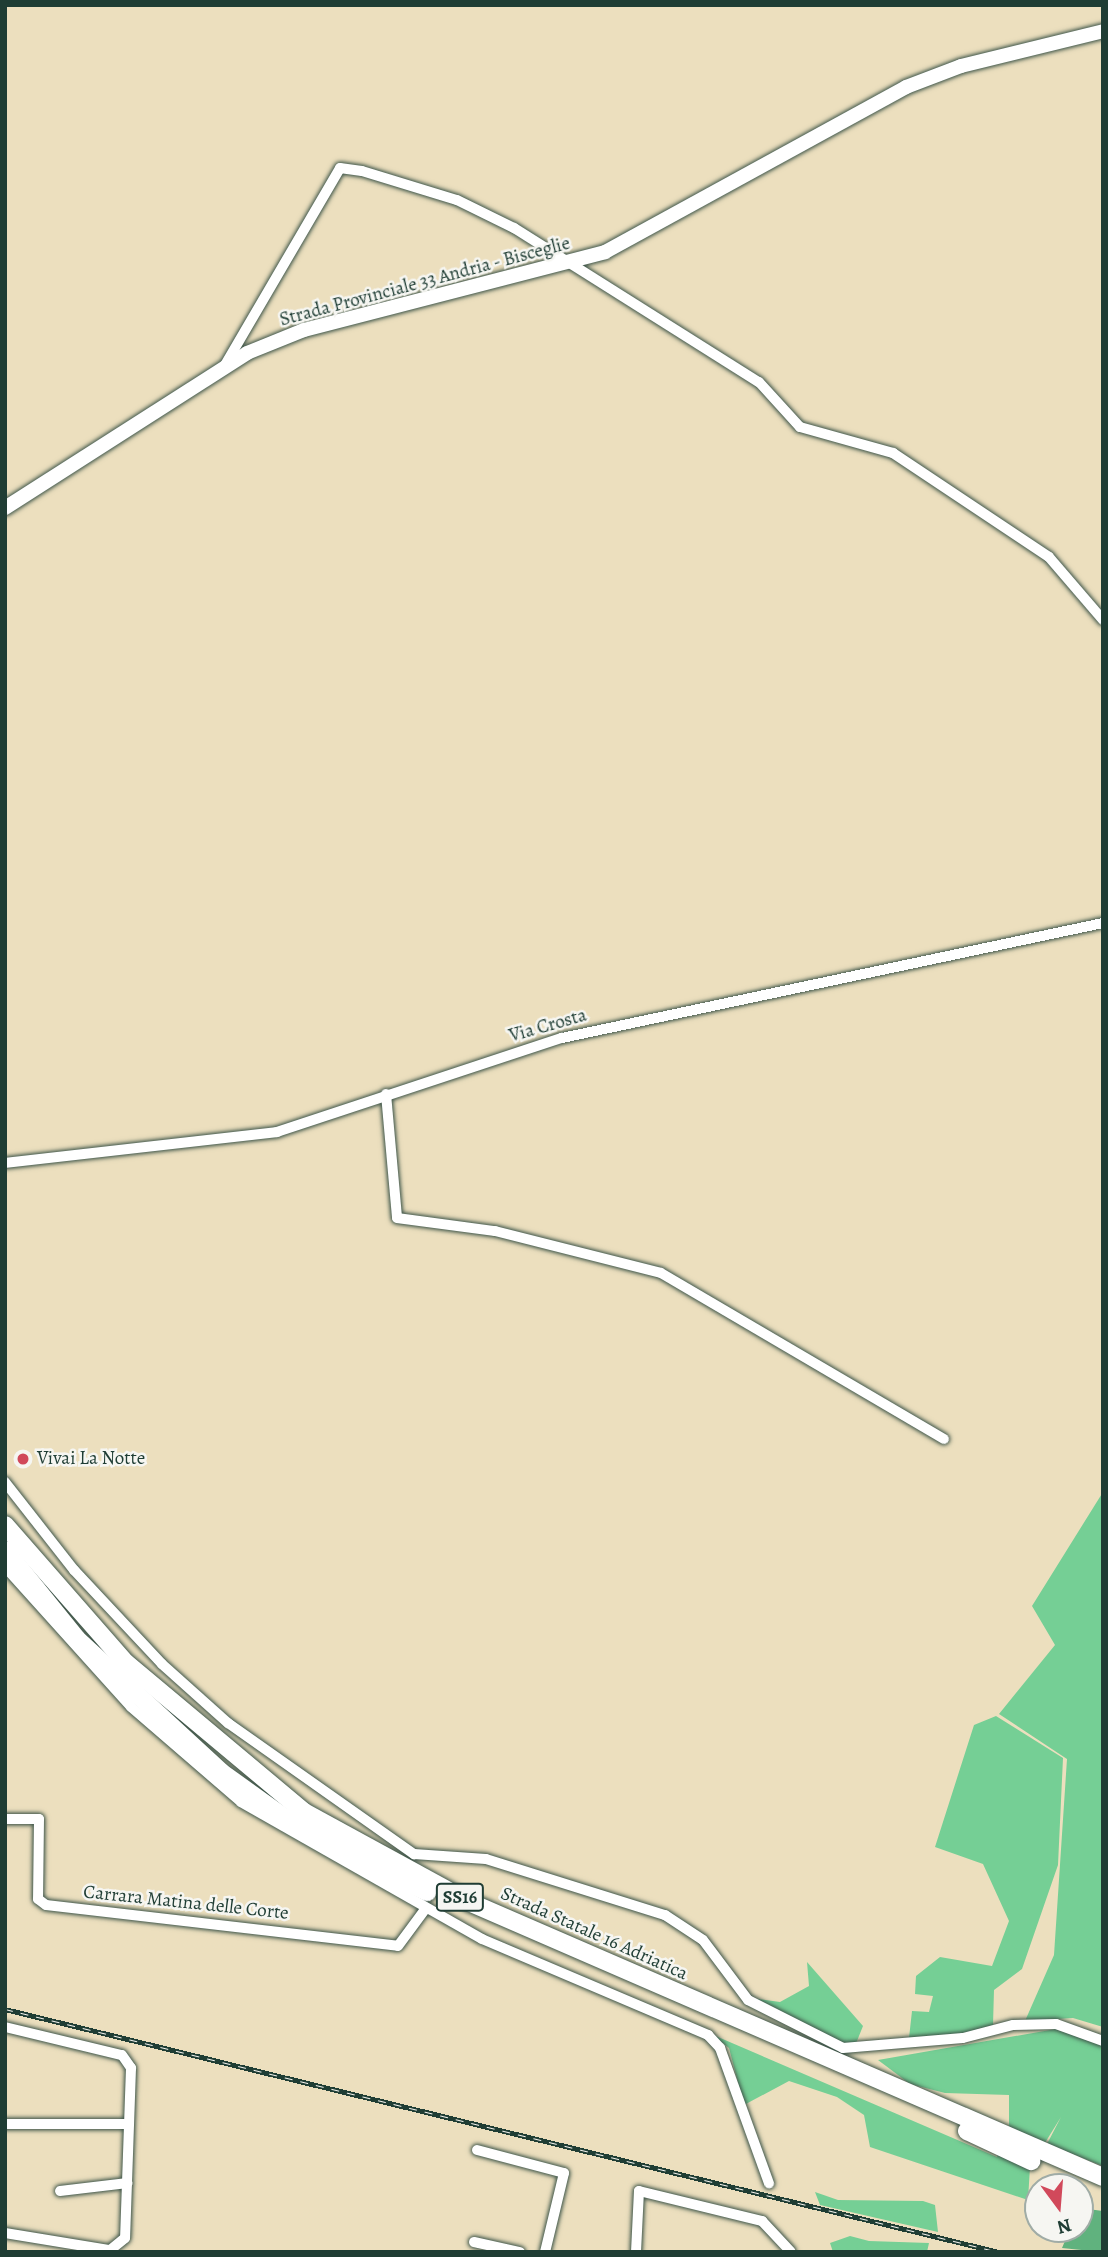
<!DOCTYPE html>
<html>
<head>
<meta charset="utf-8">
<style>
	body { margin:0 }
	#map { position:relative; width:1108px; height:2257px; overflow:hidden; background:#ecdfbe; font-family:Alegreya,serif }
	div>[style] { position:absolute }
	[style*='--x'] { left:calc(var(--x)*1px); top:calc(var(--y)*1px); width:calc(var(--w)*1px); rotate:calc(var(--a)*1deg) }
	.green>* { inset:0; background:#75cf95 }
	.forest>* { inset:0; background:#60b27e }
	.roads { filter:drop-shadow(0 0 2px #3e5549) drop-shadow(0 0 2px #3e5549) }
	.minor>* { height:10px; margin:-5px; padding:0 5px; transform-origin:5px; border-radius:5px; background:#fff }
	.secondary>* { height:14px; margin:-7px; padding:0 7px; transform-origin:7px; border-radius:7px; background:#fff }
	.trunk>* { height:18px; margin:-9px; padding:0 9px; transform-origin:9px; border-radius:9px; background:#fff }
	.rail>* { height:5px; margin-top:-2.5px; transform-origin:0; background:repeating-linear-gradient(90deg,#f6f6f2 0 8px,#1f3d34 0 16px); box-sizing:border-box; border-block:2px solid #1f3d34 }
	.dots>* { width:19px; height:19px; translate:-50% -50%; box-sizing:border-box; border:4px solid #f6f6f2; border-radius:50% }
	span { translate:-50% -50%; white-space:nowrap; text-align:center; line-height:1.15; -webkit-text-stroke:5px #f6f6f2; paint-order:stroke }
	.shield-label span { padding:2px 5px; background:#f6f6f2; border:2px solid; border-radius:5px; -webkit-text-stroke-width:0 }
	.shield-label { font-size:18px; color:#1f3d34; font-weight:700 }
	.street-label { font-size:19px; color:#1f3d34 }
	.poi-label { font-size:19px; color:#1f3d34 }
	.left { translate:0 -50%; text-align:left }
	.frame { position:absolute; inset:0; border:7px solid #1f3d34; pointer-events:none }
	.north { position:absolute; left:1024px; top:2173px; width:70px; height:70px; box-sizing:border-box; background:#f6f6f2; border:2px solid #a0aca6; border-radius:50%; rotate:164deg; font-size:19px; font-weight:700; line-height:28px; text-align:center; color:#1f3d34 }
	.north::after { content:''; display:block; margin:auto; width:24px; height:32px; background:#d1495b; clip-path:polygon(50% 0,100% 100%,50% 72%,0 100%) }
</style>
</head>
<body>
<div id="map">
	<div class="green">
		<i style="clip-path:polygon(1103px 1492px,1103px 2027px,1073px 2018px,1025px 2021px,1054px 1955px,1067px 1759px,999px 1714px,1055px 1645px,1032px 1606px)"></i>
		<i style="clip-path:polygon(996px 1716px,1063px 1758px,1058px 1865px,1022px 1969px,994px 1990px,993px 2025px,976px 2034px,909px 2038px,912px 2011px,929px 2012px,933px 1996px,915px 1994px,916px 1976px,940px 1957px,992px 1966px,1009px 1921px,983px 1864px,935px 1847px,974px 1725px)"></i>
		<i style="clip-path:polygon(807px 1962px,863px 2026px,855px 2046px,841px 2046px,750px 1998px,780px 2002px,809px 1986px)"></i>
		<i style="clip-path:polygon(1056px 2029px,1103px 2046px,1103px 2166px,1047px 2144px,1061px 2117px,1030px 2167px,1028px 2200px,870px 2147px,864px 2115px,837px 2097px,789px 2081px,744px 2105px,729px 2048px,711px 2034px,997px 2157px,1009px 2126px,1009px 2095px,945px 2093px,910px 2084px,878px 2060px)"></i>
		<i style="clip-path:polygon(815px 2192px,838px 2200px,923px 2201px,935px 2205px,938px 2232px,820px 2205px)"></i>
		<i style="clip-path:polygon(850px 2236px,869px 2241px,929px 2243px,927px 2252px,833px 2252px,830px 2243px)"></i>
	</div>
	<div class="forest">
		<i style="clip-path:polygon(1080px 2208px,1103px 2211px,1101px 2252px,1062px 2248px,1070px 2229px,1080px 2229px)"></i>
	</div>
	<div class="roads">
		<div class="minor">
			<i style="--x:225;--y:365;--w:228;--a:-59.7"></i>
			<i style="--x:340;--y:168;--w:22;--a:8"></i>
			<i style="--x:362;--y:171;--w:99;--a:17"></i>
			<i style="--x:457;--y:200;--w:64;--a:26.2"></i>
			<i style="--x:514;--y:228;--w:289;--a:32.2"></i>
			<i style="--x:759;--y:382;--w:61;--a:47.7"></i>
			<i style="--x:800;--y:427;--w:97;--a:15.6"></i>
			<i style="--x:893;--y:453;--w:187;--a:33.7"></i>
			<i style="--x:1049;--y:557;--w:83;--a:49.4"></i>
			<i style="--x:386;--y:1094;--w:124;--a:84.9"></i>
			<i style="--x:397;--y:1218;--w:99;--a:7.6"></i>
			<i style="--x:495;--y:1231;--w:171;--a:14.2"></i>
			<i style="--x:661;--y:1273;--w:328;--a:30.4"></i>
			<i style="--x:5;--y:1163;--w:274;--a:-6.5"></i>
			<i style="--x:277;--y:1132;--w:300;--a:-18.3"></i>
			<i style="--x:562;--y:1038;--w:553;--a:-12"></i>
			<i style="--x:5;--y:1482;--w:112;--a:51.9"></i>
			<i style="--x:74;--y:1570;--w:129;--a:46.9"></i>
			<i style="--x:162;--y:1664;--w:89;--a:41.8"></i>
			<i style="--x:228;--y:1723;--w:228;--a:35.2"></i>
			<i style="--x:414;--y:1854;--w:72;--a:4"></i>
			<i style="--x:486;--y:1859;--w:188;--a:17.4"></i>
			<i style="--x:665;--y:1915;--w:45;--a:33.3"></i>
			<i style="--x:703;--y:1940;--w:75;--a:53.1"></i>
			<i style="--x:748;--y:2000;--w:106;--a:26.8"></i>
			<i style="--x:843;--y:2048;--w:120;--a:-4.8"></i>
			<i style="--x:963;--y:2038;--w:52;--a:-14.6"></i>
			<i style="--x:1013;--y:2025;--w:43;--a:-1.3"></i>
			<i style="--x:1056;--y:2024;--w:50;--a:19.9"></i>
			<i style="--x:5;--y:1567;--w:188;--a:48"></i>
			<i style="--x:131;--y:1707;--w:145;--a:40.8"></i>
			<i style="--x:241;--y:1802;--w:277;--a:29.6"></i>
			<i style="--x:482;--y:1939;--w:246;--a:23"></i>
			<i style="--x:708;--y:2035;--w:18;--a:47"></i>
			<i style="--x:720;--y:2048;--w:144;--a:70.1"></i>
			<i style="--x:5;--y:1819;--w:34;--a:0"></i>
			<i style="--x:39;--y:1819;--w:80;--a:90.7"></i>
			<i style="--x:38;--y:1899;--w:10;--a:37"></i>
			<i style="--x:46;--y:1905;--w:354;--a:6.6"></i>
			<i style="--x:398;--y:1946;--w:47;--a:-53.6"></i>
			<i style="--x:5;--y:2027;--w:120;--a:13.5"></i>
			<i style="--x:122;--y:2055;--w:16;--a:55"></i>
			<i style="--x:131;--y:2068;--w:170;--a:92"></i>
			<i style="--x:125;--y:2238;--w:22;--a:141"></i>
			<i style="--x:5;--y:2124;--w:124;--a:0"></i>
			<i style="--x:477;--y:2150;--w:90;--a:14.8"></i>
			<i style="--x:564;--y:2173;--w:81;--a:103.5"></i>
			<i style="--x:60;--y:2191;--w:68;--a:-6.7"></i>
			<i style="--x:5;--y:2233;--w:105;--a:9.3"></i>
			<i style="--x:474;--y:2242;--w:47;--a:12.3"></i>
			<i style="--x:636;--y:2252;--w:61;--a:-87.2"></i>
			<i style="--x:639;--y:2191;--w:127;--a:13.7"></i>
			<i style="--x:762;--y:2221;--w:42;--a:46.9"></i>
		</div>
		<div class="secondary">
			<i style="--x:5;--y:508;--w:287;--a:-32.6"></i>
			<i style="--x:247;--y:353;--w:61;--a:-22"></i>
			<i style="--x:304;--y:330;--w:311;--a:-14.5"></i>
			<i style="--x:605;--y:252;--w:343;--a:-28.7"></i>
			<i style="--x:906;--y:87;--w:59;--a:-20.9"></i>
			<i style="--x:961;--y:66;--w:146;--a:-13.8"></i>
		</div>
		<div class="trunk">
			<i style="--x:5;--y:1525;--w:184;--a:48.8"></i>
			<i style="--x:126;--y:1663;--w:232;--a:39.9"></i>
			<i style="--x:304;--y:1812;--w:188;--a:28.6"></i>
			<i style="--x:469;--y:1902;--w:691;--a:23.45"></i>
			<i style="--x:5;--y:1550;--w:114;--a:51"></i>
			<i style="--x:77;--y:1639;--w:196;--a:42.7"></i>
			<i style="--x:221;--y:1772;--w:87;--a:35.7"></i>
			<i style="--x:292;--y:1823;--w:152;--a:27.1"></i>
			<i style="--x:967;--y:2131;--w:71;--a:25.1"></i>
		</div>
	</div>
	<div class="rail">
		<i style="--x:5;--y:2009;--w:1023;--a:13.74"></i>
	</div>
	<div class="dots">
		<i style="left:23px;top:1459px;background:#d1495b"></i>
	</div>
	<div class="shield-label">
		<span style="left:460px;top:1897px">SS16</span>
	</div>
	<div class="street-label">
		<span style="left:425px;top:282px;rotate:-15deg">Strada Provinciale 33 Andria - Bisceglie</span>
		<span style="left:548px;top:1026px;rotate:-16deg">Via Crosta</span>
		<span style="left:186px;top:1903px;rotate:6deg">Carrara Matina delle Corte</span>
		<span style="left:594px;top:1934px;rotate:24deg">Strada Statale 16 Adriatica</span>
	</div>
	<div class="poi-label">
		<span class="left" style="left:37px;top:1459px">Vivai La Notte</span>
	</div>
	<div class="frame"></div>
	<div class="north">N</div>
</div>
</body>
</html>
